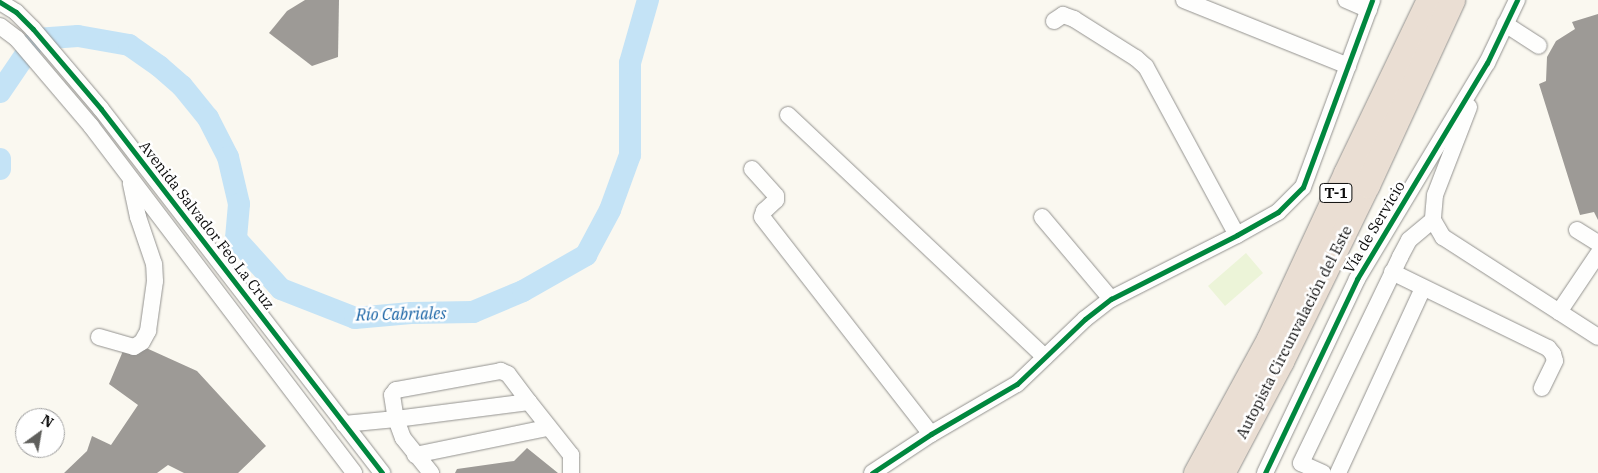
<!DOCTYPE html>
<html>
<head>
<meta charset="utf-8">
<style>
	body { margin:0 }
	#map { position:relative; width:1598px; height:473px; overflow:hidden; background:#faf8f0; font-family:"IBM Plex Serif",serif }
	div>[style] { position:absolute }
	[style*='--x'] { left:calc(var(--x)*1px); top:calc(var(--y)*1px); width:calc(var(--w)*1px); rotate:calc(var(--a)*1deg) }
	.pitch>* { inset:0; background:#ecf4d8 }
	.river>* { height:22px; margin:-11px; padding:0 11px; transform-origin:11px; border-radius:11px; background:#c4e3f6 }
	.building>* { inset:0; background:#9d9a96 }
	.roads { filter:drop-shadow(0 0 1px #93928f) drop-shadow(0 0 1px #93928f) }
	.minor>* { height:16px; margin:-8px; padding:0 8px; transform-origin:8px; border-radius:8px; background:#fefefd }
	.highway>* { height:25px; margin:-12.5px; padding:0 12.5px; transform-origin:12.5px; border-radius:12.5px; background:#eaded3 }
	.cycleway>* { height:5px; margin:-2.5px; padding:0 2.5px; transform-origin:2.5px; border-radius:2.5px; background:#00873e }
	span { translate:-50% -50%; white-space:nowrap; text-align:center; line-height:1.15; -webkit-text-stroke:5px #fff; paint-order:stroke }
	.shield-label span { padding:1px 4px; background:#fff; border:1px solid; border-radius:4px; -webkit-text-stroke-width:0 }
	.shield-label { font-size:14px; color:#0c0c0c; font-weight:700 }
	.street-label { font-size:15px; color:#0c0c0c }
	.water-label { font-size:16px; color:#115ea2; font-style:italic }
	.north { position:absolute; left:15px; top:408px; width:50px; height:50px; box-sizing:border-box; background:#fff; border:1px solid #9e9e9e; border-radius:50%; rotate:32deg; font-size:14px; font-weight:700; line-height:20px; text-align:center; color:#0c0c0c }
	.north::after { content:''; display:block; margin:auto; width:18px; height:22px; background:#5f5f5c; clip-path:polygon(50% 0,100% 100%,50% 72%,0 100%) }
</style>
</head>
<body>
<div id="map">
	<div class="pitch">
		<i style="clip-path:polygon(1246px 253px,1263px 273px,1225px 306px,1208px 286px)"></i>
	</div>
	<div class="river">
		<i style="--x:0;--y:92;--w:64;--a:-55.8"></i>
		<i style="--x:36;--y:39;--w:42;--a:-4.1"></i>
		<i style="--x:78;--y:36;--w:52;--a:10"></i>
		<i style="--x:129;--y:45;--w:37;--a:35"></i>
		<i style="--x:159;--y:66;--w:30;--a:41"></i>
		<i style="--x:182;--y:86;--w:41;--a:50.9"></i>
		<i style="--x:208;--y:118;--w:44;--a:62.9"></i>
		<i style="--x:228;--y:157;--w:48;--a:76.8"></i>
		<i style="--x:239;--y:204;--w:35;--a:95"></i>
		<i style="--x:236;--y:239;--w:67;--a:48"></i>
		<i style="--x:281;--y:289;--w:79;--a:21.4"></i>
		<i style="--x:355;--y:318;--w:56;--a:-5.1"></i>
		<i style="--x:411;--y:313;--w:62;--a:-0.9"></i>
		<i style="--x:473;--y:312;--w:54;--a:-22.8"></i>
		<i style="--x:523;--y:291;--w:73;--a:-29.7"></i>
		<i style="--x:586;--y:255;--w:51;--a:-61.9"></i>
		<i style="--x:610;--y:210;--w:59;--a:-70"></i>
		<i style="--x:630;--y:155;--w:92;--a:-90"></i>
		<i style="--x:630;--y:63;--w:66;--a:-74.1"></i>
		<i style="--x:0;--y:159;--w:10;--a:90"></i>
	</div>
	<div class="building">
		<i style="clip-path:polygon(305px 0,339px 0,338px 57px,312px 66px,269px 33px,287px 11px)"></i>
		<i style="clip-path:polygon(1598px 14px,1598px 220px,1594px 212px,1580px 215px,1539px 84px,1546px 81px,1547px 57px,1556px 41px,1575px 29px,1572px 22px)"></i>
		<i style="clip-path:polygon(144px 347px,197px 371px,266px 446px,238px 473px,184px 473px,168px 465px,157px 473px,64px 473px,87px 451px,92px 436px,111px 445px,138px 405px,109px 384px,123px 351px)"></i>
		<i style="clip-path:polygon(527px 448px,558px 473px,455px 473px,457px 469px,514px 461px)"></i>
	</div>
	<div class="roads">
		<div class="minor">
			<i style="--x:1184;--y:0;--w:177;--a:21.9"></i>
			<i style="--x:1346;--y:0;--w:25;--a:23"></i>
			<i style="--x:0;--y:2;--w:19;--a:32"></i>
			<i style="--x:16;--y:12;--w:24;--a:45"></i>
			<i style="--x:33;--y:29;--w:105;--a:49.6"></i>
			<i style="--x:101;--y:109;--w:460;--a:52.3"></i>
			<i style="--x:1054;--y:21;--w:11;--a:-34"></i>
			<i style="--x:1063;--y:15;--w:12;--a:20"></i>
			<i style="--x:1074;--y:19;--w:73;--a:32.2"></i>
			<i style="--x:1136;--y:58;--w:13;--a:42"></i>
			<i style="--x:1146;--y:67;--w:191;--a:61.6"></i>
			<i style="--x:1505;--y:24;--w:40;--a:32.9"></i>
			<i style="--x:0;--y:26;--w:21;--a:37"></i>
			<i style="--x:17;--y:39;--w:114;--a:49.6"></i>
			<i style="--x:91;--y:126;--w:435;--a:52.8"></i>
			<i style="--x:1469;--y:107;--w:94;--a:111.1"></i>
			<i style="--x:1435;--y:195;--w:25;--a:95"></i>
			<i style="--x:1433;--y:220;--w:20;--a:60"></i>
			<i style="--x:1443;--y:237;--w:184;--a:32.8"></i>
			<i style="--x:788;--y:115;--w:353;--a:43.3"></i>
			<i style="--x:752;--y:169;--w:36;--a:48"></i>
			<i style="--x:776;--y:196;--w:4;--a:90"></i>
			<i style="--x:776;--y:200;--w:16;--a:137"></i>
			<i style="--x:764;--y:211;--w:6;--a:108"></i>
			<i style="--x:762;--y:217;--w:275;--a:52.1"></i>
			<i style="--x:1042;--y:217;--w:107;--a:49.9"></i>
			<i style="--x:1577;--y:230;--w:25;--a:32"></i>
			<i style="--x:1392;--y:272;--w:174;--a:26"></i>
			<i style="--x:1548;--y:348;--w:8;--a:50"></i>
			<i style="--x:1553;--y:354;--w:7;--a:74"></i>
			<i style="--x:1555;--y:361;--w:30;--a:116"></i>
			<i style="--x:1559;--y:312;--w:70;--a:-56.1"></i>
			<i style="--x:99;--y:337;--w:36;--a:16"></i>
			<i style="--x:134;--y:347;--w:9;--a:-32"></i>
			<i style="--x:142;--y:342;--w:13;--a:-61"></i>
			<i style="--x:148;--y:331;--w:50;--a:-82"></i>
			<i style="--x:155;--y:281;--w:17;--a:-93"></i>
			<i style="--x:154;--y:264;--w:50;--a:-108.8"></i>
			<i style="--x:138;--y:217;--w:35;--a:-102"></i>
			<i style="--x:529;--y:402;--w:68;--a:51.6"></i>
			<i style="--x:571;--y:455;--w:18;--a:90"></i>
			<i style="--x:344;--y:424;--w:52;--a:-5.5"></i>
			<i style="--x:396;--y:419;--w:134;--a:-7.3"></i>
			<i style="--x:529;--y:402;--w:35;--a:-127"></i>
			<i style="--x:508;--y:374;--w:8;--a:-157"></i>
			<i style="--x:501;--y:371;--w:107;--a:169.7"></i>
			<i style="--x:396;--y:390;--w:6;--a:129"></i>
			<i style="--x:392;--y:395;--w:24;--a:81"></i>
			<i style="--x:396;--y:419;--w:20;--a:70"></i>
			<i style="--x:403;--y:438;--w:45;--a:51.3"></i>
			<i style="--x:415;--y:455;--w:135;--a:-11.6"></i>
			<i style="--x:872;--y:473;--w:71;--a:-33.5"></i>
			<i style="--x:931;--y:434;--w:99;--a:-30.2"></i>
			<i style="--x:1017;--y:384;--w:94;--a:-43.7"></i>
			<i style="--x:1085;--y:319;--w:33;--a:-38"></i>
			<i style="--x:1111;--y:299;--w:141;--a:-26.9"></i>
			<i style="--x:1237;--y:235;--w:47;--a:-29.3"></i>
			<i style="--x:1278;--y:212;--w:35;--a:-45"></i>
			<i style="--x:1303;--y:187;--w:199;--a:-69.7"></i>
			<i style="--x:1265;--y:473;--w:215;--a:-64.6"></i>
			<i style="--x:1357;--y:279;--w:252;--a:-59"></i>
			<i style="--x:1487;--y:63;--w:70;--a:-64.5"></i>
			<i style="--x:1323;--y:473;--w:24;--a:-156"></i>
			<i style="--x:1301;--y:463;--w:229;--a:-64.3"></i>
			<i style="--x:1400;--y:257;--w:19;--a:-62"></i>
			<i style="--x:1409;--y:240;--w:31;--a:-40"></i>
			<i style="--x:1338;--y:473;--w:204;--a:-65.3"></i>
		</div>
		<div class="highway">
			<i style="--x:1196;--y:473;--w:153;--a:-61.4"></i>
			<i style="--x:1269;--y:339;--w:183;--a:-65.1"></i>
			<i style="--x:1346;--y:173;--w:192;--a:-64.4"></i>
			<i style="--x:1222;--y:473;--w:127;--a:-62.2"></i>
			<i style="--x:1281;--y:361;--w:196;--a:-64"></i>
			<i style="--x:1367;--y:185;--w:204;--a:-65.3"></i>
		</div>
	</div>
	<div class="cycleway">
		<i style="--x:0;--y:2;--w:19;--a:32"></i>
		<i style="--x:16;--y:12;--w:24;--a:45"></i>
		<i style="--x:33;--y:29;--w:105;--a:49.6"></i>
		<i style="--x:101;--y:109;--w:460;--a:52.3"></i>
		<i style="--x:872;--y:473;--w:71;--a:-33.5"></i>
		<i style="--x:931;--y:434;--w:99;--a:-30.2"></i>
		<i style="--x:1017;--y:384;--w:94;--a:-43.7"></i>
		<i style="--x:1085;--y:319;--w:33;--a:-38"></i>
		<i style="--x:1111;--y:299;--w:141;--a:-26.9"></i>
		<i style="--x:1237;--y:235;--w:47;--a:-29.3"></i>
		<i style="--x:1278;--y:212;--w:35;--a:-45"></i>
		<i style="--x:1303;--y:187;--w:199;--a:-69.7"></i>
		<i style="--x:1265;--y:473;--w:215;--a:-64.6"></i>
		<i style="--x:1357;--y:279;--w:252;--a:-59"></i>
		<i style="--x:1487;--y:63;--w:70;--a:-64.5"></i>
	</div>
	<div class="shield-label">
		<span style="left:1336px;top:193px">T-1</span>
	</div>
	<div class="street-label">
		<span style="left:207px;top:225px;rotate:52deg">Avenida Salvador Feo La Cruz</span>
		<span style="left:1374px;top:227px;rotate:-59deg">Vía de Servicio</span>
		<span style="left:1294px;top:332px;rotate:-63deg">Autopista Circunvalación del Este</span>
	</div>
	<div class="water-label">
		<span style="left:401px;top:314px;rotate:-1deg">Río Cabriales</span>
	</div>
	<div class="north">N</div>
</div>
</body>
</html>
